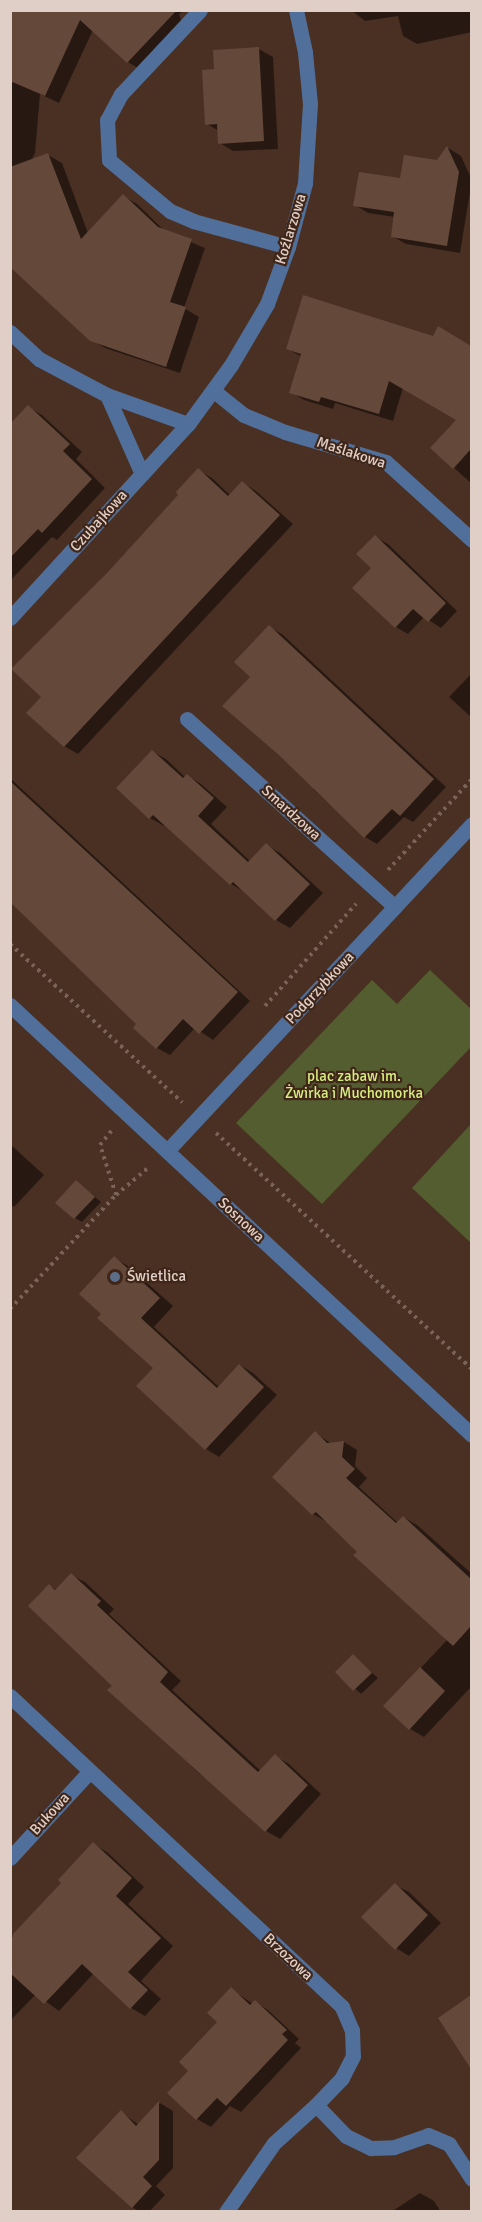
<!DOCTYPE html>
<html>
<head>
<meta charset="utf-8">
<style>
	body { margin:0 }
	#map { position:relative; width:482px; height:2222px; overflow:hidden; background:#4a3023; font-family:Signika,sans-serif }
	div>[style] { position:absolute }
	[style*='--x'] { left:calc(var(--x)*1px); top:calc(var(--y)*1px); width:calc(var(--w)*1px); rotate:calc(var(--a)*1deg) }
	.green>* { inset:0; background:#535d2f }
	.shadow>* { inset:0; background:#0007 }
	.building>* { inset:0; background:#64483a }
	.path>* { height:4px; margin-top:-2px; transform-origin:0; background:repeating-linear-gradient(90deg,#796257 0 3px,transparent 0 7.5px) }
	.minor>* { height:15px; margin:-7.5px; padding:0 7.5px; transform-origin:7.5px; border-radius:7.5px; background:#506f9a }
	.dots>* { width:16px; height:16px; translate:-50% -50%; box-sizing:border-box; border:3px solid #3f2619; border-radius:50% }
	span { translate:-50% -50%; white-space:nowrap; text-align:center; line-height:1.15; -webkit-text-stroke:4.5px #3f2619; paint-order:stroke }
	.street-label { font-size:15px; color:#e0cfc7 }
	.park-label { font-size:15px; color:#d5ee7f }
	.poi-label { font-size:15px; color:#e0cfc7 }
	.left { translate:0 -50%; text-align:left }
	.frame { position:absolute; inset:0; border:12px solid #e0cfc7; pointer-events:none }
</style>
</head>
<body>
<div id="map">
	<div class="green">
		<i style="clip-path:polygon(430px 970px,471px 1009px,471px 1047px,322px 1204px,236px 1123px,372px 980px,397px 1004px)"></i>
		<i style="clip-path:polygon(471px 1124px,471px 1243px,412px 1188px)"></i>
	</div>
	<div class="shadow">
		<i style="clip-path:polygon(10px 10px,186px 10px,179px 14px,183px 26px,141px 70px,128px 62px,93px 30px,59px 103px,40px 94px,35px 153px,31px 161px,48px 155px,62px 163px,88px 233px,123px 196px,137px 204px,166px 232px,205px 248px,184px 308px,199px 317px,180px 373px,105px 348px,90px 339px,10px 265px)"></i>
		<i style="clip-path:polygon(351px 10px,472px 10px,472px 32px,417px 44px,403px 36px,398px 16px,365px 21px)"></i>
		<i style="clip-path:polygon(259px 49px,273px 57px,278px 149px,233px 151px,220px 143px,219px 131px,207px 124px,216px 70px)"></i>
		<i style="clip-path:polygon(448px 148px,461px 156px,472px 180px,460px 253px,406px 244px,392px 236px,395px 217px,368px 213px,355px 205px,437px 161px)"></i>
		<i style="clip-path:polygon(438px 328px,472px 347px,472px 484px,432px 448px,458px 420px,403px 388px,393px 421px,335px 403px,333px 409px,304px 400px,291px 392px,302px 357px,288px 349px,433px 337px)"></i>
		<i style="clip-path:polygon(28px 407px,42px 415px,82px 452px,76px 459px,105px 488px,57px 540px,52px 537px,10px 581px,10px 426px)"></i>
		<i style="clip-path:polygon(198px 470px,212px 478px,231px 496px,243px 483px,256px 491px,293px 524px,78px 754px,64px 746px,43px 697px,109px 573px,180px 495px)"></i>
		<i style="clip-path:polygon(375px 537px,388px 544px,457px 611px,441px 628px,424px 617px,408px 634px,396px 627px,373px 568px)"></i>
		<i style="clip-path:polygon(269px 627px,282px 634px,446px 787px,413px 822px,404px 817px,377px 844px,365px 837px,313px 789px,315px 787px,252px 677px)"></i>
		<i style="clip-path:polygon(472px 673px,472px 718px,449px 697px)"></i>
		<i style="clip-path:polygon(153px 752px,166px 759px,186px 778px,188px 776px,201px 784px,227px 807px,211px 824px,251px 862px,266px 845px,280px 853px,323px 893px,290px 928px,276px 920px,245px 892px,231px 884px,165px 824px,164px 826px,150px 818px,118px 788px)"></i>
		<i style="clip-path:polygon(10px 778px,250px 1001px,213px 1040px,195px 1028px,170px 1055px,157px 1048px,139px 1024px,10px 900px)"></i>
		<i style="clip-path:polygon(10px 1144px,44px 1175px,14px 1207px,10px 1205px)"></i>
		<i style="clip-path:polygon(76px 1181px,101px 1202px,82px 1222px,75px 1218px)"></i>
		<i style="clip-path:polygon(114px 1258px,128px 1266px,173px 1306px,154px 1327px,220px 1388px,240px 1365px,253px 1373px,277px 1395px,219px 1457px,206px 1449px,155px 1368px,103px 1314px)"></i>
		<i style="clip-path:polygon(315px 1433px,332px 1444px,344px 1442px,357px 1450px,355px 1466px,367px 1478px,359px 1487px,398px 1523px,403px 1517px,417px 1525px,472px 1574px,472px 1686px,424px 1737px,410px 1729px,385px 1706px,448px 1639px,359px 1552px,327px 1522px,313px 1514px)"></i>
		<i style="clip-path:polygon(71px 1575px,85px 1582px,114px 1609px,109px 1614px,181px 1681px,172px 1690px,261px 1771px,275px 1756px,289px 1764px,321px 1794px,280px 1839px,266px 1831px,213px 1782px,200px 1774px,109px 1690px,114px 1686px,50px 1586px,57px 1590px)"></i>
		<i style="clip-path:polygon(353px 1656px,378px 1678px,361px 1694px,337px 1672px)"></i>
		<i style="clip-path:polygon(93px 1844px,107px 1852px,144px 1887px,128px 1904px,173px 1946px,141px 1981px,161px 1999px,145px 2016px,131px 2008px,94px 1973px,59px 2011px,36px 1994px,10px 2021px,10px 1939px,63px 1883px)"></i>
		<i style="clip-path:polygon(395px 1885px,409px 1892px,441px 1923px,409px 1956px,396px 1948px)"></i>
		<i style="clip-path:polygon(231px 1989px,253px 2004px,255px 2002px,268px 2010px,299px 2039px,295px 2043px,301px 2048px,241px 2112px,230px 2106px,211px 2127px,197px 2119px,169px 2093px,190px 2070px,219px 2022px)"></i>
		<i style="clip-path:polygon(472px 1997px,472px 2066px,440px 2018px)"></i>
		<i style="clip-path:polygon(160px 2103px,173px 2111px,173px 2168px,156px 2186px,165px 2195px,149px 2212px,140px 2212px,132px 2207px,121px 2112px,139px 2125px)"></i>
		<i style="clip-path:polygon(420px 2193px,434px 2201px,441px 2212px,391px 2212px)"></i>
	</div>
	<div class="building">
		<i style="clip-path:polygon(10px 10px,177px 10px,127px 63px,80px 20px,45px 96px,10px 81px)"></i>
		<i style="clip-path:polygon(259px 47px,264px 141px,218px 144px,217px 124px,205px 125px,202px 70px,214px 69px,213px 50px)"></i>
		<i style="clip-path:polygon(447px 146px,459px 172px,447px 246px,391px 237px,394px 212px,353px 206px,359px 172px,400px 178px,404px 155px,437px 160px)"></i>
		<i style="clip-path:polygon(48px 153px,81px 239px,123px 194px,158px 227px,192px 239px,170px 302px,186px 307px,166px 367px,90px 341px,10px 267px,10px 167px)"></i>
		<i style="clip-path:polygon(303px 295px,433px 336px,438px 326px,471px 346px,471px 449px,453px 469px,430px 448px,456px 420px,389px 381px,379px 414px,321px 397px,319px 402px,289px 393px,301px 354px,286px 349px)"></i>
		<i style="clip-path:polygon(28px 405px,70px 444px,63px 451px,92px 479px,42px 533px,38px 529px,10px 558px,10px 424px)"></i>
		<i style="clip-path:polygon(198px 468px,228px 496px,242px 481px,280px 515px,64px 747px,26px 713px,41px 697px,11px 669px,108px 572px,178px 495px,176px 492px)"></i>
		<i style="clip-path:polygon(375px 535px,446px 603px,428px 622px,413px 609px,395px 628px,352px 588px,371px 568px,356px 554px)"></i>
		<i style="clip-path:polygon(269px 625px,434px 779px,400px 816px,392px 809px,364px 838px,280px 756px,222px 706px,250px 677px,234px 662px)"></i>
		<i style="clip-path:polygon(152px 750px,183px 778px,187px 774px,214px 798px,198px 816px,248px 862px,266px 843px,310px 884px,275px 921px,233px 882px,230px 885px,153px 815px,149px 819px,116px 788px)"></i>
		<i style="clip-path:polygon(10px 781px,238px 992px,199px 1034px,183px 1019px,156px 1049px,133px 1028px,136px 1024px,10px 902px)"></i>
		<i style="clip-path:polygon(76px 1180px,95px 1197px,74px 1219px,55px 1203px)"></i>
		<i style="clip-path:polygon(114px 1256px,160px 1298px,141px 1318px,217px 1388px,239px 1364px,264px 1387px,205px 1450px,136px 1386px,153px 1368px,97px 1318px,101px 1314px,79px 1294px)"></i>
		<i style="clip-path:polygon(315px 1431px,327px 1443px,344px 1441px,342px 1457px,355px 1469px,346px 1478px,396px 1523px,403px 1516px,471px 1579px,471px 1626px,453px 1646px,353px 1555px,357px 1552px,316px 1512px,312px 1515px,272px 1477px)"></i>
		<i style="clip-path:polygon(71px 1573px,101px 1601px,97px 1605px,168px 1672px,160px 1682px,258px 1772px,275px 1754px,308px 1785px,265px 1832px,107px 1690px,112px 1686px,28px 1606px,49px 1584px,55px 1590px)"></i>
		<i style="clip-path:polygon(353px 1654px,372px 1673px,353px 1691px,335px 1672px)"></i>
		<i style="clip-path:polygon(420px 1667px,445px 1691px,409px 1730px,383px 1706px)"></i>
		<i style="clip-path:polygon(93px 1842px,132px 1878px,116px 1896px,161px 1938px,128px 1972px,148px 1990px,130px 2009px,82px 1964px,44px 2004px,10px 1973px,10px 1942px,14px 1933px,61px 1883px,58px 1880px)"></i>
		<i style="clip-path:polygon(395px 1883px,428px 1915px,395px 1950px,361px 1917px)"></i>
		<i style="clip-path:polygon(231px 1987px,250px 2005px,255px 2000px,287px 2030px,282px 2034px,288px 2040px,226px 2106px,217px 2098px,196px 2120px,167px 2093px,188px 2071px,179px 2062px,217px 2022px,207px 2013px)"></i>
		<i style="clip-path:polygon(471px 1995px,471px 2069px,438px 2018px)"></i>
		<i style="clip-path:polygon(159px 2101px,159px 2160px,143px 2177px,152px 2186px,132px 2208px,76px 2158px,121px 2110px,136px 2126px)"></i>
	</div>
	<div class="path">
		<i style="--x:388;--y:870;--w:124;--a:-47.3"></i>
		<i style="--x:10;--y:944;--w:234;--a:42.6"></i>
		<i style="--x:265;--y:1006;--w:137;--a:-48.3"></i>
		<i style="--x:216;--y:1133;--w:348;--a:42.7"></i>
		<i style="--x:116;--y:1195;--w:43;--a:-40.3"></i>
		<i style="--x:10;--y:1309;--w:156;--a:-47.1"></i>
		<i style="--x:116;--y:1195;--w:52;--a:-107.7"></i>
		<i style="--x:100;--y:1145;--w:19;--a:-51"></i>
	</div>
	<div class="minor">
		<i style="--x:200;--y:10;--w:115;--a:133.2"></i>
		<i style="--x:121;--y:94;--w:30;--a:118"></i>
		<i style="--x:107;--y:120;--w:40;--a:87.1"></i>
		<i style="--x:109;--y:160;--w:80;--a:39.9"></i>
		<i style="--x:170;--y:211;--w:25;--a:23"></i>
		<i style="--x:193;--y:221;--w:98;--a:15.3"></i>
		<i style="--x:10;--y:332;--w:40;--a:43"></i>
		<i style="--x:39;--y:359;--w:77;--a:27.9"></i>
		<i style="--x:107;--y:395;--w:86;--a:19.7"></i>
		<i style="--x:214;--y:391;--w:38;--a:39"></i>
		<i style="--x:244;--y:415;--w:44;--a:22.5"></i>
		<i style="--x:285;--y:432;--w:105;--a:16.5"></i>
		<i style="--x:386;--y:462;--w:116;--a:42.2"></i>
		<i style="--x:107;--y:395;--w:86;--a:66.1"></i>
		<i style="--x:10;--y:618;--w:263;--a:-47.5"></i>
		<i style="--x:188;--y:424;--w:73;--a:-53.9"></i>
		<i style="--x:231;--y:365;--w:71;--a:-59.5"></i>
		<i style="--x:267;--y:304;--w:61;--a:-69.8"></i>
		<i style="--x:288;--y:247;--w:66;--a:-75.1"></i>
		<i style="--x:305;--y:183;--w:79;--a:-86.4"></i>
		<i style="--x:310;--y:104;--w:52;--a:-95.5"></i>
		<i style="--x:305;--y:52;--w:43;--a:-102.1"></i>
		<i style="--x:187;--y:719;--w:280;--a:42.1"></i>
		<i style="--x:10;--y:1005;--w:631;--a:42.95"></i>
		<i style="--x:167;--y:1151;--w:447;--a:-47"></i>
		<i style="--x:10;--y:1696;--w:455;--a:43.1"></i>
		<i style="--x:342;--y:2007;--w:25;--a:67"></i>
		<i style="--x:352;--y:2030;--w:26;--a:88"></i>
		<i style="--x:353;--y:2056;--w:25;--a:117"></i>
		<i style="--x:342;--y:2078;--w:37;--a:134"></i>
		<i style="--x:316;--y:2105;--w:43;--a:45.9"></i>
		<i style="--x:346;--y:2136;--w:28;--a:26"></i>
		<i style="--x:371;--y:2148;--w:23;--a:-2"></i>
		<i style="--x:394;--y:2147;--w:36;--a:-19"></i>
		<i style="--x:428;--y:2135;--w:23;--a:23"></i>
		<i style="--x:449;--y:2144;--w:42;--a:56.7"></i>
		<i style="--x:10;--y:1858;--w:118;--a:-47.4"></i>
		<i style="--x:226;--y:2212;--w:84;--a:-55.2"></i>
		<i style="--x:274;--y:2143;--w:57;--a:-42.1"></i>
	</div>
	<div class="dots">
		<i style="left:115px;top:1277px;background:#5c6f8a"></i>
	</div>
	<div class="street-label">
		<span style="left:291px;top:229px;rotate:-73deg">Koźlarzowa</span>
		<span style="left:351px;top:453px;rotate:18deg">Maślakowa</span>
		<span style="left:99px;top:521px;rotate:-48deg">Czubajkowa</span>
		<span style="left:291px;top:813px;rotate:42deg">Smardzowa</span>
		<span style="left:320px;top:988px;rotate:-47deg">Podgrzybkowa</span>
		<span style="left:241px;top:1220px;rotate:43deg">Sosnowa</span>
		<span style="left:50px;top:1814px;rotate:-48deg">Bukowa</span>
		<span style="left:288px;top:1957px;rotate:43deg">Brzozowa</span>
	</div>
	<div class="park-label">
		<span style="left:354px;top:1085px">plac zabaw im.<br>Żwirka i Muchomorka</span>
	</div>
	<div class="poi-label">
		<span class="left" style="left:127px;top:1277px">Świetlica</span>
	</div>
	<div class="frame"></div>
</div>
</body>
</html>
